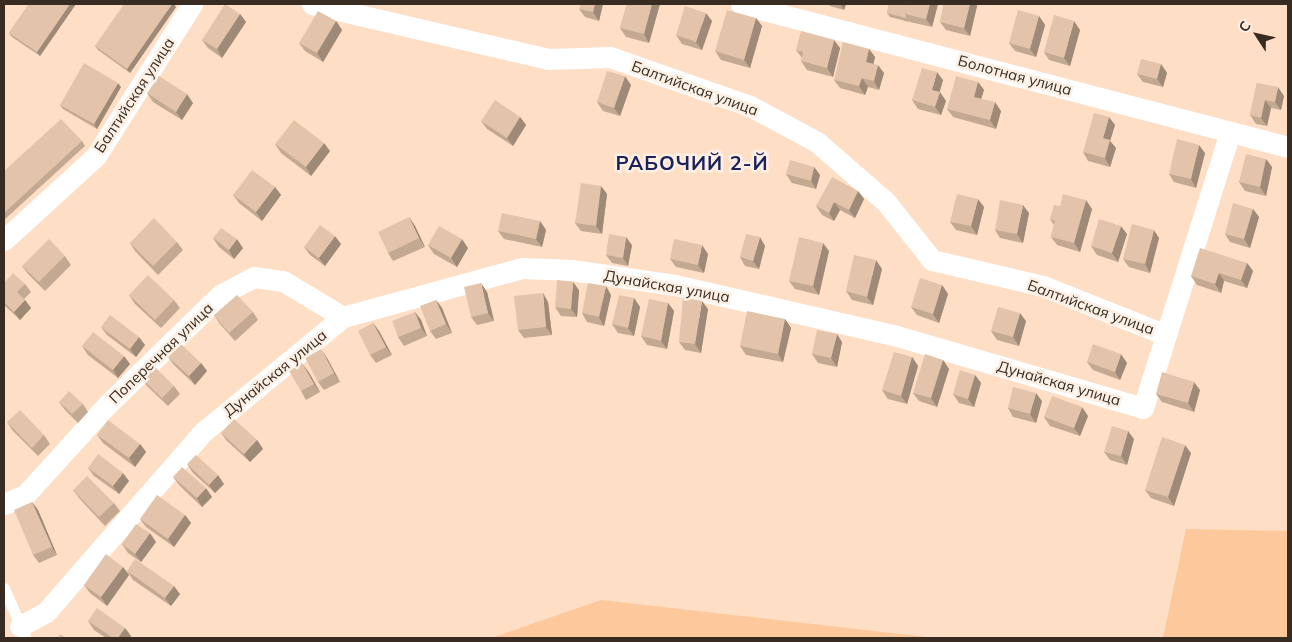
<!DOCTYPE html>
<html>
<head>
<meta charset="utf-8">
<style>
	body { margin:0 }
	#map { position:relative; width:1292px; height:642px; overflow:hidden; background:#fedec4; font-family:Mulish,sans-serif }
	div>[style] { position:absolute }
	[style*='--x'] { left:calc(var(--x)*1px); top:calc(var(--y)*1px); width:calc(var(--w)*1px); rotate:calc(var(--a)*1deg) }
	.green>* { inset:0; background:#fdc99c }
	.service>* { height:11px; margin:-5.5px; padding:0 5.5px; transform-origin:5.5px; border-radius:5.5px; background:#fff }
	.minor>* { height:21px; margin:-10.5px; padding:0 10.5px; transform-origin:10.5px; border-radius:10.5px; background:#fff }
	.wall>* { inset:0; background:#c3a992 }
	.shaded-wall>* { inset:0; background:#9f8977 }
	.building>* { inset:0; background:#e3c4aa }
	span { translate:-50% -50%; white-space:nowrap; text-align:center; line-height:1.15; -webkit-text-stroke:5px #fcf0e5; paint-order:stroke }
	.street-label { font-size:15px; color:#382c22 }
	.district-label { font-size:20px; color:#1d225b; font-weight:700; letter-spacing:1px }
	.frame { position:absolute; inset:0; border:5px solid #382c22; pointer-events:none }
	.north { position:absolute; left:1232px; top:10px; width:50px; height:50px; -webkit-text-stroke:4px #fcf0e5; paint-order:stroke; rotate:305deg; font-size:14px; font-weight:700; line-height:20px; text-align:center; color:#382c22 }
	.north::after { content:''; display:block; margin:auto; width:18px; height:22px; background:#382c22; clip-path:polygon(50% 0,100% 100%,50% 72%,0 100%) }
</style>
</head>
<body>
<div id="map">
	<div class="green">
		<i style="clip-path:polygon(1186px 529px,1288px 531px,1288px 638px,1163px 638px)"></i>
		<i style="clip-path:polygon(601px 600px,936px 638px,491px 638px)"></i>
	</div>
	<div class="service">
		<i style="--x:4;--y:588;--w:55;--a:66.3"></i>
	</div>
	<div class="minor">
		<i style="--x:312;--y:4;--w:242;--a:13.1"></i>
		<i style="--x:548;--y:59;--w:62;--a:-1.8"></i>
		<i style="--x:610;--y:57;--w:148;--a:19.3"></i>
		<i style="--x:750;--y:106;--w:76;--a:28.2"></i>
		<i style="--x:817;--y:142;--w:91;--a:41"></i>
		<i style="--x:886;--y:202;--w:74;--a:51.6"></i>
		<i style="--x:932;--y:260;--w:114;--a:13.2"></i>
		<i style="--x:1043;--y:286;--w:132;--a:21.7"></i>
		<i style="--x:741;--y:4;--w:565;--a:14.65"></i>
		<i style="--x:4;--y:240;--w:125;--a:-42.4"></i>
		<i style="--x:96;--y:156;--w:180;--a:-57.7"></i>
		<i style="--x:4;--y:504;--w:23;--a:-23"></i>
		<i style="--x:25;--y:495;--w:122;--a:-47.7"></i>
		<i style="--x:107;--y:405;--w:158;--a:-44.2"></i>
		<i style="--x:220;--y:295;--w:38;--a:-28"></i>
		<i style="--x:254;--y:277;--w:29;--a:8"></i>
		<i style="--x:283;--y:281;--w:70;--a:31"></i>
		<i style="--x:20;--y:626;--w:30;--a:-28"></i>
		<i style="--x:46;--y:612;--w:239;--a:-48.9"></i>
		<i style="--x:203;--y:432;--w:181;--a:-39.4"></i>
		<i style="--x:343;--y:317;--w:186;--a:-15.3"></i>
		<i style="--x:522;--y:268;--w:50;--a:2.3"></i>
		<i style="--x:572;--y:270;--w:104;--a:8.3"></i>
		<i style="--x:675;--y:285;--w:228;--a:12.9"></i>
		<i style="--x:897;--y:336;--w:256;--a:16.3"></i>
		<i style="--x:1143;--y:408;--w:289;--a:-72.5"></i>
	</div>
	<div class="wall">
		<i style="clip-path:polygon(29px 4px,76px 4px,40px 56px,12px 37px,9px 33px)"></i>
		<i style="clip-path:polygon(603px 4px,599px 21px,585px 17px,579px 9px)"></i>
		<i style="clip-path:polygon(627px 4px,660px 4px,649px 43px,626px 37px,620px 28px)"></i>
		<i style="clip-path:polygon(829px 4px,846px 4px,844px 10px,830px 6px)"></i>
		<i style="clip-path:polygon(889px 4px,938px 4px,932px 27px,910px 22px,909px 20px,909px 22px,890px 17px,887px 13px)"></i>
		<i style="clip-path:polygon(944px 4px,976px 4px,977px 6px,970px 36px,946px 30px,940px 22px)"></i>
		<i style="clip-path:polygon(176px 7px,130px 73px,98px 50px,95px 46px)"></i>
		<i style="clip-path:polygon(240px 14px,246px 22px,222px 58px,208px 48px,202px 40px)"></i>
		<i style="clip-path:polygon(1039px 16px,1045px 25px,1036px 57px,1015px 51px,1009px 43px)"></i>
		<i style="clip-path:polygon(756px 18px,762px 26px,750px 68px,721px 60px,715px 51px)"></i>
		<i style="clip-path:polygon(336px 21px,342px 30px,323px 62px,305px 51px,299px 43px)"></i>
		<i style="clip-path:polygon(712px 21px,702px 50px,682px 44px,676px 35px)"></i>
		<i style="clip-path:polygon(1080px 30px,1070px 66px,1049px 60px,1044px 52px)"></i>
		<i style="clip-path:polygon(840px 48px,833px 77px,807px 70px,801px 61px,802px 58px,796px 50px)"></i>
		<i style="clip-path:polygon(869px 49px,875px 57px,873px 64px,884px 73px,879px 90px,868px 87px,865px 95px,840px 88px,834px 80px)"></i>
		<i style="clip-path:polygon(1161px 64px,1167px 73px,1163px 87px,1143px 82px,1137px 74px)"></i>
		<i style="clip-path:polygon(943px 80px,939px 92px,946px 101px,941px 115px,918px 109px,912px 100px)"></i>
		<i style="clip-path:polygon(978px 82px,984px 90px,981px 99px,1001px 111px,996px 129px,953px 117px,947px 109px)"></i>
		<i style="clip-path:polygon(1257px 83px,1284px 96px,1281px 110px,1271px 108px,1267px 126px,1256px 124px,1250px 115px)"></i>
		<i style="clip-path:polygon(631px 85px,620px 116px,603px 111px,597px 102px)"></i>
		<i style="clip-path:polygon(121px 87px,97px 129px,63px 109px,60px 105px)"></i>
		<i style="clip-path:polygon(147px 93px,193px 103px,182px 120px,153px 102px)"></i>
		<i style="clip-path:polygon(520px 117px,526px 125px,513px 146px,487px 129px,481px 121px)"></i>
		<i style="clip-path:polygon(1115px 125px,1110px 141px,1116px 148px,1110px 167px,1088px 161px,1083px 152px)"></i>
		<i style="clip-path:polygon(82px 141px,85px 146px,4px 220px,4px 171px)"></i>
		<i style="clip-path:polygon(275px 144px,330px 151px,311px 176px,281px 153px)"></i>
		<i style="clip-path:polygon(1205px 153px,1196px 188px,1174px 182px,1169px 174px)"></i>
		<i style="clip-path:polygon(1266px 159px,1272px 167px,1266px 196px,1245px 191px,1239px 182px)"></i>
		<i style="clip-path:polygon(814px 167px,820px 175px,816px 189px,792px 183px,786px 174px)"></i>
		<i style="clip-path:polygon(601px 186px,607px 194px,602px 234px,581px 231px,575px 223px)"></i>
		<i style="clip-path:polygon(275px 187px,281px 195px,262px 221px,239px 203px,233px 195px)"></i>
		<i style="clip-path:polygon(858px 191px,864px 199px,855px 218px,840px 210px,834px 221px,822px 215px,816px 206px)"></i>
		<i style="clip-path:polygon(1060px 206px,1092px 209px,1080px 252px,1057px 245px,1051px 237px,1054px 225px,1050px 219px)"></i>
		<i style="clip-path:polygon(984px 207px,977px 235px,956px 230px,950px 222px)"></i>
		<i style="clip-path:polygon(1253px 209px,1259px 217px,1250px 248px,1230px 242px,1225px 234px)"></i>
		<i style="clip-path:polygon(1029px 213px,1023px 243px,1000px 238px,995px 230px)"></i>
		<i style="clip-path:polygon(409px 217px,415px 226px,425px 247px,393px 261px,388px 253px)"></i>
		<i style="clip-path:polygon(540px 221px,546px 230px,542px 247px,504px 239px,498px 231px)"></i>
		<i style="clip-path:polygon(1127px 234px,1118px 262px,1097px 255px,1091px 246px)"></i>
		<i style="clip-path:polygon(213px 238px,243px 248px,234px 259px,219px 247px)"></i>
		<i style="clip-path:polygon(1159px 238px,1150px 273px,1129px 267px,1123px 259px)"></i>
		<i style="clip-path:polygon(177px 242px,183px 250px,158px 275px,135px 251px,130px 243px)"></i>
		<i style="clip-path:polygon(341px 244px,325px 266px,310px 255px,304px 247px)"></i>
		<i style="clip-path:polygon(428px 245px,468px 248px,457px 267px,434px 254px)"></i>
		<i style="clip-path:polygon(632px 245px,628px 266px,612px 263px,606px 255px)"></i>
		<i style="clip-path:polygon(765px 246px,759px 269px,745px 266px,740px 257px)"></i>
		<i style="clip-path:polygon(829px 251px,819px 295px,795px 289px,789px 281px)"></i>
		<i style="clip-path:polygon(708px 254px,704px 273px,676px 267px,670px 259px)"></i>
		<i style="clip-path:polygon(65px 256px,71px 265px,45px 291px,28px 274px,22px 266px)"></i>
		<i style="clip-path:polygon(1247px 263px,1253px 271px,1247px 288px,1224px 281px,1221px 293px,1197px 285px,1191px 276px)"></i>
		<i style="clip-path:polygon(882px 269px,873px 305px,852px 300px,846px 291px)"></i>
		<i style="clip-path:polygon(4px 283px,25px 284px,31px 292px,24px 299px,31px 308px,20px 320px,4px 305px)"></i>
		<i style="clip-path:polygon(942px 285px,948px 294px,939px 323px,917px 315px,911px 307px)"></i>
		<i style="clip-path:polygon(579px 290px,577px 317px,561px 316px,555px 307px)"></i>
		<i style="clip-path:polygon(487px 292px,494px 321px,477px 325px,471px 317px)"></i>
		<i style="clip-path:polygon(129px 295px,174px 300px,180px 308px,161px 328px,135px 304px)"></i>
		<i style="clip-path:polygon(611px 295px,604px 326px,587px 322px,582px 313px)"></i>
		<i style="clip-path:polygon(634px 298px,640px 307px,634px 336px,618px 333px,612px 324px)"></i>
		<i style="clip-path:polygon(436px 300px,442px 308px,452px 333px,436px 339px,430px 331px)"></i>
		<i style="clip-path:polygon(548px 302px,552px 335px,524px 338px,518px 330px)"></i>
		<i style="clip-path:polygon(668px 303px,674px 311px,667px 349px,647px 345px,641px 336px)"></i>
		<i style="clip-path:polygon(708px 309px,701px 353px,685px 350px,679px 342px)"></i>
		<i style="clip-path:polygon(253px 312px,258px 320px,235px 341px,220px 324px,214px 315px)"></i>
		<i style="clip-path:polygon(415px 312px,421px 320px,427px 336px,404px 346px,398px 337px)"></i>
		<i style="clip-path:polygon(785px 319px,791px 328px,783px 362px,746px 355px,740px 346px)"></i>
		<i style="clip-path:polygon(1026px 321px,1019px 346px,997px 340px,991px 331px)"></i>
		<i style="clip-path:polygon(373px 323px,379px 331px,392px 355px,376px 363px,370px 355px)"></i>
		<i style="clip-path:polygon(101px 327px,145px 345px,136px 357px,107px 335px)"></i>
		<i style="clip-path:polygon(842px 342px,837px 367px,818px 363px,812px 354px)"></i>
		<i style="clip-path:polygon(82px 346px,130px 364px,118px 378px,88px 355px)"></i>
		<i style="clip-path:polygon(168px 357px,201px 363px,207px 371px,195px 385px,174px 365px)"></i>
		<i style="clip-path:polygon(912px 357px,918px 366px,907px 404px,888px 399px,882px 390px)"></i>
		<i style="clip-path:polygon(327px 358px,340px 382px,324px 390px,318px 382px)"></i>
		<i style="clip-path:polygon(943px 360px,949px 369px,937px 407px,919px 401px,913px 393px)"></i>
		<i style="clip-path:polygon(1087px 362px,1127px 363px,1120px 380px,1093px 370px)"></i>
		<i style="clip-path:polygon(308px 371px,320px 392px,306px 400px,301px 391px)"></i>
		<i style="clip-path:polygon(975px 375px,981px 383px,974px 407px,959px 403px,953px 394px)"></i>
		<i style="clip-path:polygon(141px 378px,174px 386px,180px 394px,168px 406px,147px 386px)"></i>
		<i style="clip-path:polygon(1200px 390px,1194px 412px,1162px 402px,1156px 394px)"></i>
		<i style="clip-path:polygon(1042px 401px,1036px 423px,1013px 417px,1008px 408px)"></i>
		<i style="clip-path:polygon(59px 402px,83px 404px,88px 412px,78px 423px,65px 410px)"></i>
		<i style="clip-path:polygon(1088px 416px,1080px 436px,1050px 426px,1044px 417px)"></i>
		<i style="clip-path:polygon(7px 422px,44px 435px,50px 444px,38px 456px,13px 431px)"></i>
		<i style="clip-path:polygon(221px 433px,257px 440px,263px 449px,250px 462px,227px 441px)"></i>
		<i style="clip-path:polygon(97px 435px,140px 444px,146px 452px,135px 467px,103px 443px)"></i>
		<i style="clip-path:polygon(1134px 439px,1127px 465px,1110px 460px,1104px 452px)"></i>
		<i style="clip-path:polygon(1191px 453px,1174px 506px,1151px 498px,1145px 490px)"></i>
		<i style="clip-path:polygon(187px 464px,224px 484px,215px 493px,193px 473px)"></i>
		<i style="clip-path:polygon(88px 468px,129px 481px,119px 494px,94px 476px)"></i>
		<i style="clip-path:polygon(173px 477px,212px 497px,202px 507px,179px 485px)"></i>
		<i style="clip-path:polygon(73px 490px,114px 503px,120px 511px,105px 526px,79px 498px)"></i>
		<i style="clip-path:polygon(32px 502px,38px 510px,57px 555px,39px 563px,33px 555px)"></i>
		<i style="clip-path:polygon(185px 515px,191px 523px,174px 547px,146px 527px,140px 519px)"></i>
		<i style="clip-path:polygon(156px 542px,141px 562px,128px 553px,122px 544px)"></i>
		<i style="clip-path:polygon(123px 567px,129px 575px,107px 606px,90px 593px,84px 585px)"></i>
		<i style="clip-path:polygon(127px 571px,180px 594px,171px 606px,133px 580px)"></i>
		<i style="clip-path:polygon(88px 621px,125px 628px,131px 636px,129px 638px,106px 638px,94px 630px)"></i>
	</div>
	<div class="shaded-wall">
		<i style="clip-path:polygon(70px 4px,76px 4px,40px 56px,37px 52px)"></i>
		<i style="clip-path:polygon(172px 4px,174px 4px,176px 7px,130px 73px,127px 69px)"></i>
		<i style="clip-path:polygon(595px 4px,603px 4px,599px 21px,593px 12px)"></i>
		<i style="clip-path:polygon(652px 4px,660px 4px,649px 43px,644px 34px)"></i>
		<i style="clip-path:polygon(840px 4px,846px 4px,844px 10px)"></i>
		<i style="clip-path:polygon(930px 4px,938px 4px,932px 27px,926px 19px)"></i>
		<i style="clip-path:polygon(970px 4px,976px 4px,977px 6px,970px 36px,964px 28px)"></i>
		<i style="clip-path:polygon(706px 13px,712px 21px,702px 50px,696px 42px)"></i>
		<i style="clip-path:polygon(240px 14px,246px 22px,222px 58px,217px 49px)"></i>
		<i style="clip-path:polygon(1039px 16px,1045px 25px,1036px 57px,1030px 49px)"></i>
		<i style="clip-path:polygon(756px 18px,762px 26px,750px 68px,744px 60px)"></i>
		<i style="clip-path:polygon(336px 21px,342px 30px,323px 62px,317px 53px)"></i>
		<i style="clip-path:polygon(1074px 21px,1080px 30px,1070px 66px,1064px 58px)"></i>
		<i style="clip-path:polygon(834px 40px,840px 48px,833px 77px,827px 68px)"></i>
		<i style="clip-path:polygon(869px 49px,875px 57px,872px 70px,866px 62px)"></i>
		<i style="clip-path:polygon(1161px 64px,1167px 73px,1163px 87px,1157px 79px)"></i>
		<i style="clip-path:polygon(878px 65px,884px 73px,879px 90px,874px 81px)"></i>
		<i style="clip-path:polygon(937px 72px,943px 80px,938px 98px,932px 90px)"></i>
		<i style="clip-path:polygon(625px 76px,631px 85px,620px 116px,614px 108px)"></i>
		<i style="clip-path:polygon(862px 78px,868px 87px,865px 95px,859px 86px)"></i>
		<i style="clip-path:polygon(978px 82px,984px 90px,979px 105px,974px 97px)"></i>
		<i style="clip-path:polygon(118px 83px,121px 87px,97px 129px,94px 124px)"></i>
		<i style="clip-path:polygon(1278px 87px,1284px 96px,1281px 110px,1275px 102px)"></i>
		<i style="clip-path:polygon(940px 92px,946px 101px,941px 115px,935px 107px)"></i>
		<i style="clip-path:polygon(187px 94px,193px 103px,182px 120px,176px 112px)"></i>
		<i style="clip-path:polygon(1265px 100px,1271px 108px,1267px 126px,1261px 118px)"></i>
		<i style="clip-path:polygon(995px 102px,1001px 111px,996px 129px,990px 120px)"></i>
		<i style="clip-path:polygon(520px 117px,526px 125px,513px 146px,507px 138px)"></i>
		<i style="clip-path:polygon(1109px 117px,1115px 125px,1110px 141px,1116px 148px,1110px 167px,1105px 158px,1103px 138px)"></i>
		<i style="clip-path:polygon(324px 143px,330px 151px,311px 176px,306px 167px)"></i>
		<i style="clip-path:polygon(1199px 145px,1205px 153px,1196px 188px,1191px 179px)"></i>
		<i style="clip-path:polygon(1266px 159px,1272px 167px,1266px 196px,1260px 187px)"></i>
		<i style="clip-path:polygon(814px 167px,820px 175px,816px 189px,811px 181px)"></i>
		<i style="clip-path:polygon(601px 186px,607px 194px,602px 234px,596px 226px)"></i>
		<i style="clip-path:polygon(275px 187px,281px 195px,262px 221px,256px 212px)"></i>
		<i style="clip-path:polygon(858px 191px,864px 199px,855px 218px,849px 210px)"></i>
		<i style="clip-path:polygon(978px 199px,984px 207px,977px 235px,971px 226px)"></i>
		<i style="clip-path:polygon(1086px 200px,1092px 209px,1080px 252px,1074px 243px)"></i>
		<i style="clip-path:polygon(834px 202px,840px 210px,834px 221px,829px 213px)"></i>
		<i style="clip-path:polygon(1023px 205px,1029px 213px,1023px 243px,1017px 234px)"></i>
		<i style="clip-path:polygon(1253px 209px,1259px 217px,1250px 248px,1244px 239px)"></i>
		<i style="clip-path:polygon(409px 217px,415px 226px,425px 247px,419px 238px)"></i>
		<i style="clip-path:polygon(540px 221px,546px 230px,542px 247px,536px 239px)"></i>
		<i style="clip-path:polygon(1121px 226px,1127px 234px,1118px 262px,1112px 253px)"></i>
		<i style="clip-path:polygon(1154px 230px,1159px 238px,1150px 273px,1145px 264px)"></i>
		<i style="clip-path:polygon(335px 236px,341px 244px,325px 266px,319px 258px)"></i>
		<i style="clip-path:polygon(626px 237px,632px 245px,628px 266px,623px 258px)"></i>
		<i style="clip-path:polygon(760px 237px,765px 246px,759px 269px,753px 261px)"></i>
		<i style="clip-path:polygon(237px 239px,243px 248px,234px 259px,229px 250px)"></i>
		<i style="clip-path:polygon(462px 239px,468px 248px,457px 267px,451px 258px)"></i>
		<i style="clip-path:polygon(823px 243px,829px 251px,819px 295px,813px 286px)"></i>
		<i style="clip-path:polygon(702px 245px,708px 254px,704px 273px,698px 265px)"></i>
		<i style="clip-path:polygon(876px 260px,882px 269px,873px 305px,867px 297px)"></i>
		<i style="clip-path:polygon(1247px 263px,1253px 271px,1247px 288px,1241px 280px)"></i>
		<i style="clip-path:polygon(1219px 273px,1224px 281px,1221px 293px,1215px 284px)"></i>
		<i style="clip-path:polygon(573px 282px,579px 290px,577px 317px,571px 309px)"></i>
		<i style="clip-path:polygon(481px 283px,487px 292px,494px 321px,488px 313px)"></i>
		<i style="clip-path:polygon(942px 285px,948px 294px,939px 323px,933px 314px)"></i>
		<i style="clip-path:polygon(606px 286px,611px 295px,604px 326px,599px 317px)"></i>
		<i style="clip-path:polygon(543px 293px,548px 302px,552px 335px,546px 327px)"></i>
		<i style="clip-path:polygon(634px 298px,640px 307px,634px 336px,628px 328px)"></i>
		<i style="clip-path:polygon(25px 300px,31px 308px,20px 320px,14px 312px)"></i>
		<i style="clip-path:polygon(436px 300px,442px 308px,452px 333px,446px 324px)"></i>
		<i style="clip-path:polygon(702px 301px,708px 309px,701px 353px,695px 344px)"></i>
		<i style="clip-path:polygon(668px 303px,674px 311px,667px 349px,661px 341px)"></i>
		<i style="clip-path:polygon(415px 312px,421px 320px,427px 336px,421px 328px)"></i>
		<i style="clip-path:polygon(1020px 313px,1026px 321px,1019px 346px,1013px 337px)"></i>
		<i style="clip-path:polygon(785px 319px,791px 328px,783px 362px,778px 354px)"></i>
		<i style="clip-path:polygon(373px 323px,379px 331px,392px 355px,386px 347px)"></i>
		<i style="clip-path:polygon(837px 334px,842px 342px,837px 367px,831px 358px)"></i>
		<i style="clip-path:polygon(139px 337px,145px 345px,136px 357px,130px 349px)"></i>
		<i style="clip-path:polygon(321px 349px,327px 358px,340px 382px,334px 373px)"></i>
		<i style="clip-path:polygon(1121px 354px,1127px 363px,1120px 380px,1115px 372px)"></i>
		<i style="clip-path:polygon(124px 356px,130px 364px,118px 378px,113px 370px)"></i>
		<i style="clip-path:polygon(912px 357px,918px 366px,907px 404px,901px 396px)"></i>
		<i style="clip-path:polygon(943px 360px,949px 369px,937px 407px,931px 398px)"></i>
		<i style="clip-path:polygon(201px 363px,207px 371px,195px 385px,189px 376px)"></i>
		<i style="clip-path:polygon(302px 363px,308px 371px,320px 392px,314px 384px)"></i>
		<i style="clip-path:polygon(975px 375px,981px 383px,974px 407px,968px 399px)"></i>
		<i style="clip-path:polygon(1194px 382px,1200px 390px,1194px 412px,1188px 403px)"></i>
		<i style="clip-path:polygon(1036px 393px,1042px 401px,1036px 423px,1030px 414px)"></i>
		<i style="clip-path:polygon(1082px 407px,1088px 416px,1080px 436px,1074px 428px)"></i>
		<i style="clip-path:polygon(1128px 431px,1134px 439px,1127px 465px,1121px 456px)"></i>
		<i style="clip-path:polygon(257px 440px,263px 449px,250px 462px,244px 454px)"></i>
		<i style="clip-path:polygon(140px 444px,146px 452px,135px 467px,129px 458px)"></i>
		<i style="clip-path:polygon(1185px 445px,1191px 453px,1174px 506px,1168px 497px)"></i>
		<i style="clip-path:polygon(123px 473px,129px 481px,119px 494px,113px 486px)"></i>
		<i style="clip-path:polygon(218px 475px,224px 484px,215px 493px,209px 485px)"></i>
		<i style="clip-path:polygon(206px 488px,212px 497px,202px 507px,197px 498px)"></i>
		<i style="clip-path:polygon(32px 502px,38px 510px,57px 555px,52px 547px)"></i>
		<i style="clip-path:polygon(185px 515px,191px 523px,174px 547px,168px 539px)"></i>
		<i style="clip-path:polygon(150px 533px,156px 542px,141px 562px,135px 554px)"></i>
		<i style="clip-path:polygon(123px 567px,129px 575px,107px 606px,101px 597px)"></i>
		<i style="clip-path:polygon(174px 586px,180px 594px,171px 606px,165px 598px)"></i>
		<i style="clip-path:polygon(125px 628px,131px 636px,129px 638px,118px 638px)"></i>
	</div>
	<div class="building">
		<i style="clip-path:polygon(29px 4px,70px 4px,37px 52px,9px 33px)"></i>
		<i style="clip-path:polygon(124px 4px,172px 4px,127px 69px,95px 46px)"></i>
		<i style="clip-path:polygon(225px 4px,240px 14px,217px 49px,202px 40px)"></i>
		<i style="clip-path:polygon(581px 4px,595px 4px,593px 12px,579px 9px)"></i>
		<i style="clip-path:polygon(627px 4px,652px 4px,644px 34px,620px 28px)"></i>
		<i style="clip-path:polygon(889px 4px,907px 4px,905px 14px,906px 16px,906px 18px,887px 13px)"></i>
		<i style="clip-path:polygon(907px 4px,930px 4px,926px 19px,905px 14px)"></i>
		<i style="clip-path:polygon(944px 4px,970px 4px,964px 28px,940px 22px)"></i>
		<i style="clip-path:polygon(685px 6px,706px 13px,696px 42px,676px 35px)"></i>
		<i style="clip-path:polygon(727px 10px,756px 18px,744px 60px,715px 51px)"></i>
		<i style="clip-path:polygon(1018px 10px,1039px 16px,1030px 49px,1009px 43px)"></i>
		<i style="clip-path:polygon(318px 11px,336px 21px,317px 53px,299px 43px)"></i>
		<i style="clip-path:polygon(1054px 15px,1074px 21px,1064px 58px,1044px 52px)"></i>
		<i style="clip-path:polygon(801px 31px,834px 40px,827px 68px,801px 61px,803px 52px,796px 50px)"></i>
		<i style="clip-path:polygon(843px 42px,869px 49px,866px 62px,878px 65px,874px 81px,862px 78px,859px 86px,834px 80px)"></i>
		<i style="clip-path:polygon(1141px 59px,1161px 64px,1157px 79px,1137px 74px)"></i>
		<i style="clip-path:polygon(84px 63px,118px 83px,94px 124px,60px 105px)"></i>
		<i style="clip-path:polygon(922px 68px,937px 72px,932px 90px,940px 92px,935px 107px,912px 100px)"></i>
		<i style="clip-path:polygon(607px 71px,625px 76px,614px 108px,597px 102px)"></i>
		<i style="clip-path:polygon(159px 76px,187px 94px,176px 112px,147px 93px)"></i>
		<i style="clip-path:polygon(956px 76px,978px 82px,974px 97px,995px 102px,990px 120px,947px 109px)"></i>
		<i style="clip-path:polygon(1257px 83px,1278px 87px,1275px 102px,1265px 100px,1261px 118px,1250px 115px)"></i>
		<i style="clip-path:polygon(495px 100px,520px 117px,507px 138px,481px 121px)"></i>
		<i style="clip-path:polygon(1094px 113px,1109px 117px,1103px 138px,1110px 140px,1105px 158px,1083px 152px)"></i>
		<i style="clip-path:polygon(61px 119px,82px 141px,4px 213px,4px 171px)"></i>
		<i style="clip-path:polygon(294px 120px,324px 143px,306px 167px,275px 144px)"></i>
		<i style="clip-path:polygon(1177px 139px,1199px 145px,1191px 179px,1169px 174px)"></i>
		<i style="clip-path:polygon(1246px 154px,1266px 159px,1260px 187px,1239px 182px)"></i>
		<i style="clip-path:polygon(790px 160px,814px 167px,811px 181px,786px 174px)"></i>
		<i style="clip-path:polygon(252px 170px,275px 187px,256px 212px,233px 195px)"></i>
		<i style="clip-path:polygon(832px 177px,858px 191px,849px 210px,834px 202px,829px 213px,816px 206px)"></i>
		<i style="clip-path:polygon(581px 183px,601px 186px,596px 226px,575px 223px)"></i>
		<i style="clip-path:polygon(957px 194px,978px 199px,971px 226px,950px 222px)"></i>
		<i style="clip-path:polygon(1063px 194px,1086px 200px,1074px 243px,1051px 237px,1055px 221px,1050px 219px,1054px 205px,1060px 206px)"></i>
		<i style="clip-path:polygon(1000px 200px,1023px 205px,1017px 234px,995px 230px)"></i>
		<i style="clip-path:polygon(1233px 203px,1253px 209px,1244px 239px,1225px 234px)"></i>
		<i style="clip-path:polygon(502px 213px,540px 221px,536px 239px,498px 231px)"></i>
		<i style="clip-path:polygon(409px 217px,419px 238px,388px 253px,378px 232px)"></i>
		<i style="clip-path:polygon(154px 218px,177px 242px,153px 266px,130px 243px)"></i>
		<i style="clip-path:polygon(1099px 219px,1121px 226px,1112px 253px,1091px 246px)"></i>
		<i style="clip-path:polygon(1132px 224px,1154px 230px,1145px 264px,1123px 259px)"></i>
		<i style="clip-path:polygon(320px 225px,335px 236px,319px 258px,304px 247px)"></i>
		<i style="clip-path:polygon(439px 226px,462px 239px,451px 258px,428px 245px)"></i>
		<i style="clip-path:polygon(221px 228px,237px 239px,229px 250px,213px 238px)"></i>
		<i style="clip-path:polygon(609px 234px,626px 237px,623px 258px,606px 255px)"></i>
		<i style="clip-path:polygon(746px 234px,760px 237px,753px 261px,740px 257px)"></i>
		<i style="clip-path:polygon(799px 237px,823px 243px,813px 286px,789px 281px)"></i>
		<i style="clip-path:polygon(49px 239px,65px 256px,39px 282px,22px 266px)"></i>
		<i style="clip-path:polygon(674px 239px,702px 245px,698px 265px,670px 259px)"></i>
		<i style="clip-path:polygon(1200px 248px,1247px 263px,1241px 280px,1219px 273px,1215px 284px,1191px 276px)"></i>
		<i style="clip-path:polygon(854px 255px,876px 260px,867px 297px,846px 291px)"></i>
		<i style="clip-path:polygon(13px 273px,25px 284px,17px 292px,25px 300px,14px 312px,4px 302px,4px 283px)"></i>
		<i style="clip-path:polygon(148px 275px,174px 300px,155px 320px,129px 295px)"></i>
		<i style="clip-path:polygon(920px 278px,942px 285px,933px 314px,911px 307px)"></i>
		<i style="clip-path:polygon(557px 280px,573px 282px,571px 309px,555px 307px)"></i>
		<i style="clip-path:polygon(481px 283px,488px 313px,471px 317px,464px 287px)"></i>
		<i style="clip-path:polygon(588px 283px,606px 286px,599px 317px,582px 313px)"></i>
		<i style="clip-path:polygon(543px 293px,546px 327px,518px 330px,514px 296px)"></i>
		<i style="clip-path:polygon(237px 295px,253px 312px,229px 333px,214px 315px)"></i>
		<i style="clip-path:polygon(619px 295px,634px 298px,628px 328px,612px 324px)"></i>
		<i style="clip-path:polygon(683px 297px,702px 301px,695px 344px,679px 342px)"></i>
		<i style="clip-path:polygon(649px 299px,668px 303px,661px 341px,641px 336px)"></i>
		<i style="clip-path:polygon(436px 300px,446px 324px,430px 331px,420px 306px)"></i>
		<i style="clip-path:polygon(998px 307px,1020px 313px,1013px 337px,991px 331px)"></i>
		<i style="clip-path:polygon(747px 311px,785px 319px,778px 354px,740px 346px)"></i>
		<i style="clip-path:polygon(415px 312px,421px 328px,398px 337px,392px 321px)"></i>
		<i style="clip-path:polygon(110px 315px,139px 337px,130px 349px,101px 327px)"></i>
		<i style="clip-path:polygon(373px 323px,386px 347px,370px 355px,358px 331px)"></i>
		<i style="clip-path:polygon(817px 330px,837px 334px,831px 358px,812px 354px)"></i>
		<i style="clip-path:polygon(93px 332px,124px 356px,113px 370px,82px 346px)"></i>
		<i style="clip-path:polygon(181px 344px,201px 363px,189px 376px,168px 357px)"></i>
		<i style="clip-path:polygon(1093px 344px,1121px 354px,1115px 372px,1087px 362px)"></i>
		<i style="clip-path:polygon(321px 349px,334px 373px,318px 382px,305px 358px)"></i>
		<i style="clip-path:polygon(894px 352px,912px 357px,901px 396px,882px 390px)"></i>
		<i style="clip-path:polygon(925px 354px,943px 360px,931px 398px,913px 393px)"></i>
		<i style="clip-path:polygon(302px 363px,314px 384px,301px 391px,289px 371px)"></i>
		<i style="clip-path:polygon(153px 365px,174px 386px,162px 398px,141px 378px)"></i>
		<i style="clip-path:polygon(960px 370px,975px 375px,968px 399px,953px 394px)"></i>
		<i style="clip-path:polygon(1162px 372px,1194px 382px,1188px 403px,1156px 394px)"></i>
		<i style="clip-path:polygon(1013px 387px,1036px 393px,1030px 414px,1008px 408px)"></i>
		<i style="clip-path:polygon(69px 391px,83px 404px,72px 414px,59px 402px)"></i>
		<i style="clip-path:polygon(1052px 396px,1082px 407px,1074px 428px,1044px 417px)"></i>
		<i style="clip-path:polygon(20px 410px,44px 435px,32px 448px,7px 422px)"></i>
		<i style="clip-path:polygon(234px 419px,257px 440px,244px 454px,221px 433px)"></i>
		<i style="clip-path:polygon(108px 420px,140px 444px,129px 458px,97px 435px)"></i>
		<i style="clip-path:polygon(1112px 426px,1128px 431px,1121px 456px,1104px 452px)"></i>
		<i style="clip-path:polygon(1162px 437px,1185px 445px,1168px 497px,1145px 490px)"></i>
		<i style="clip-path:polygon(98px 454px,123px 473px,113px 486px,88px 468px)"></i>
		<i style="clip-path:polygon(196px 455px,218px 475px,209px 485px,187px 464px)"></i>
		<i style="clip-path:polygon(182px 467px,206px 488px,197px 498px,173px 477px)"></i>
		<i style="clip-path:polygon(87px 476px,114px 503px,99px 517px,73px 490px)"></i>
		<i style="clip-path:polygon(157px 495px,185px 515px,168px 539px,140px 519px)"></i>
		<i style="clip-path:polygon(32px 502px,52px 547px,33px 555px,14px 510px)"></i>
		<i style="clip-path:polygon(136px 524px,150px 533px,135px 554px,122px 544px)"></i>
		<i style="clip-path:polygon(106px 554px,123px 567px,101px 597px,84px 585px)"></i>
		<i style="clip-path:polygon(135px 559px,174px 586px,165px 598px,127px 571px)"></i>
		<i style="clip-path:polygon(97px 608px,125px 628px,118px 638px,113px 638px,88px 621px)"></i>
		<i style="clip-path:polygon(60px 634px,66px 638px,58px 638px)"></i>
	</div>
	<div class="street-label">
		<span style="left:1015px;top:75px;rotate:15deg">Болотная улица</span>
		<span style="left:695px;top:88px;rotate:20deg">Балтийская улица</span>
		<span style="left:134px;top:95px;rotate:-57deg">Балтийская улица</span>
		<span style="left:667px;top:286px;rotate:10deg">Дунайская улица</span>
		<span style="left:1091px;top:307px;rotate:20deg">Балтийская улица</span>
		<span style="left:161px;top:353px;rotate:-44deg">Поперечная улица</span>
		<span style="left:275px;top:373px;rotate:-39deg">Дунайская улица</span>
		<span style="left:1059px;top:383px;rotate:16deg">Дунайская улица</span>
	</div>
	<div class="district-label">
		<span style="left:692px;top:162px">РАБОЧИЙ 2‑Й</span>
	</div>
	<div class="frame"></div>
	<div class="north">С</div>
</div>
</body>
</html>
